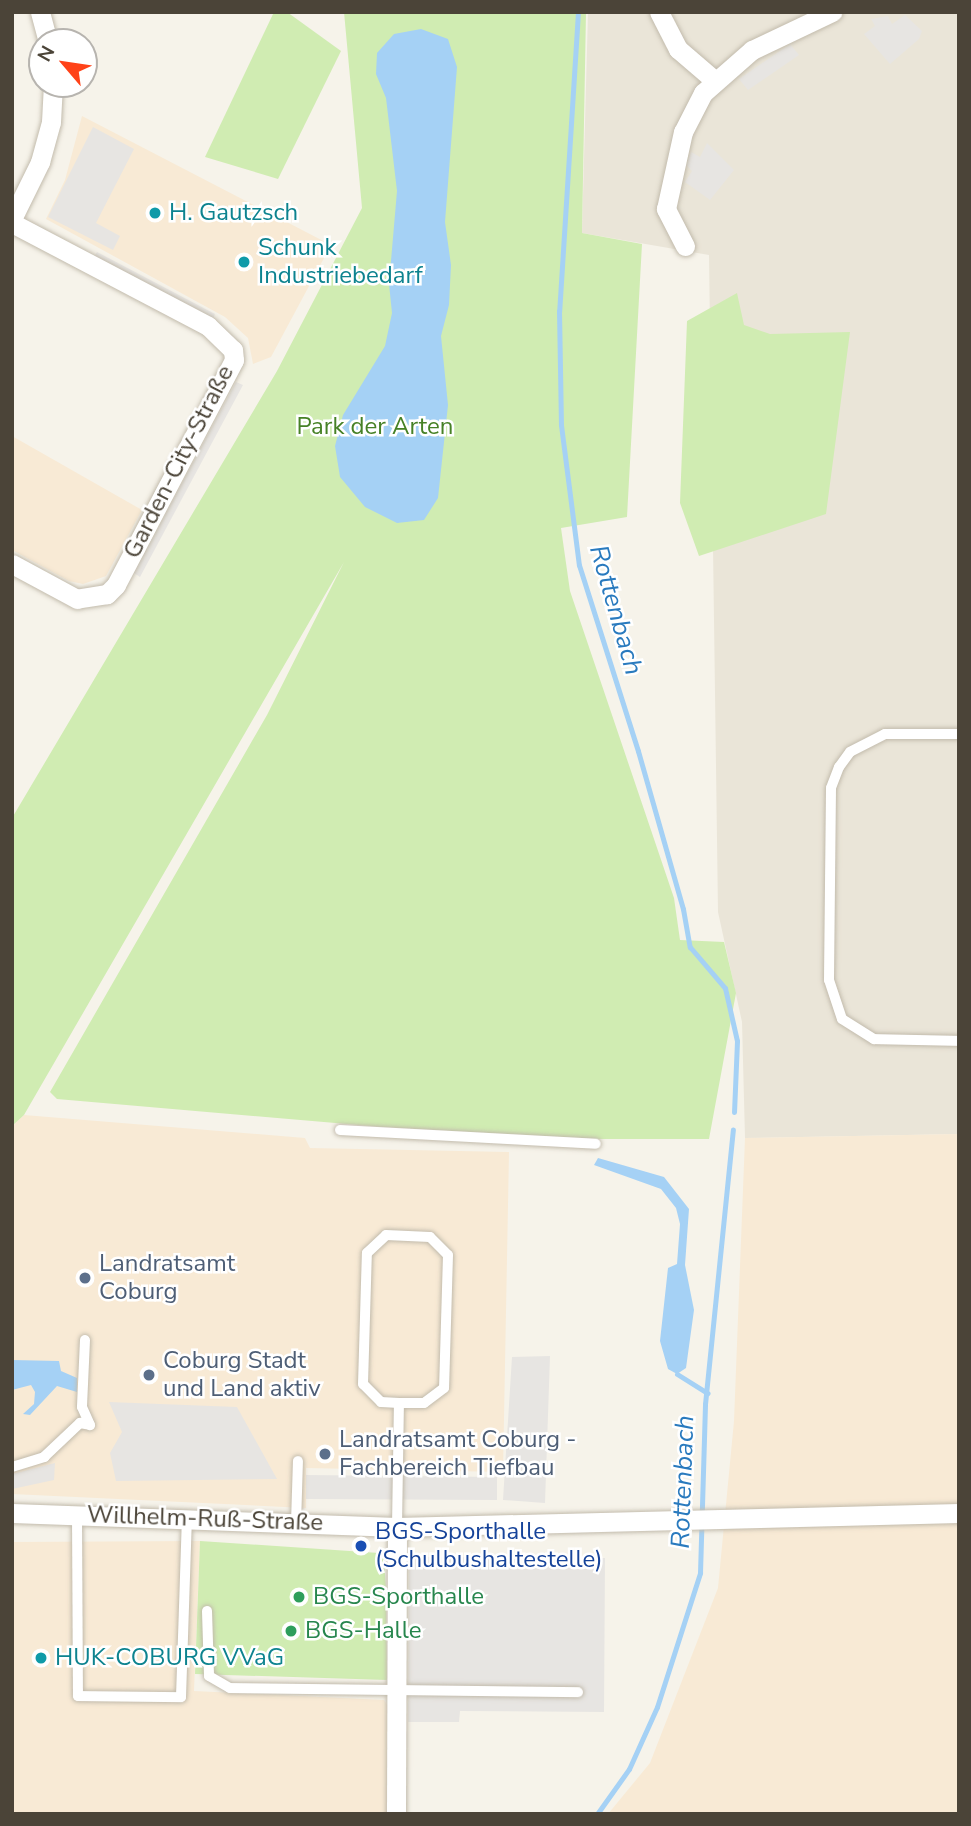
<!DOCTYPE html>
<html>
<head>
<meta charset="utf-8">
<style>
	body { margin:0 }
	#map { position:relative; width:971px; height:1826px; overflow:hidden; background:#f6f3ea; font-family:"Nunito Sans",sans-serif }
	div>[style] { position:absolute }
	[style*='--x'] { left:calc(var(--x)*1px); top:calc(var(--y)*1px); width:calc(var(--w)*1px); rotate:calc(var(--a)*1deg) }
	.residential>* { inset:0; background:#eae5d8 }
	.commercial>* { inset:0; background:#f8ead5 }
	.green>* { inset:0; background:#d0ecb2 }
	.parking>* { inset:0; background:#e7e5e2 }
	.water>* { inset:0; background:#a5d1f5 }
	.stream>* { height:5px; margin:-2.5px; padding:0 2.5px; transform-origin:2.5px; border-radius:2.5px; background:#a5d1f5 }
	.roads { filter:drop-shadow(0 0 2px #c2bbac) drop-shadow(0 0 2px #c2bbac) }
	.lane>* { height:10px; margin:-5px; padding:0 5px; transform-origin:5px; border-radius:5px; background:#fff }
	.street>* { height:19px; margin:-9.5px; padding:0 9.5px; transform-origin:9.5px; border-radius:9.5px; background:#fff }
	.dots>* { width:19px; height:19px; translate:-50% -50%; box-sizing:border-box; border:4px solid #fff; border-radius:50% }
	span { translate:-50% -50%; white-space:nowrap; text-align:center; line-height:1.15; -webkit-text-stroke:5px #fff; paint-order:stroke }
	.culture-label { font-size:24px; color:#0d838f }
	.left { translate:0 -50%; text-align:left }
	.park-label { font-size:24px; color:#468126 }
	.street-label { font-size:24px; color:#4b4438 }
	.service-label { font-size:24px; color:#4e5e75 }
	.transit-label { font-size:24px; color:#164399 }
	.leisure-label { font-size:24px; color:#27864d }
	.water-label { font-size:26px; color:#297abe; font-style:italic }
	.frame { position:absolute; inset:0; border:14px solid #4b4438; pointer-events:none }
	.north { position:absolute; left:28px; top:28px; width:70px; height:70px; box-sizing:border-box; background:#fff; border:2px solid #b7b4af; border-radius:50%; rotate:299deg; font-size:19px; font-weight:700; line-height:28px; text-align:center; color:#4b4438 }
	.north::after { content:''; display:block; margin:auto; width:24px; height:32px; background:#ff4218; clip-path:polygon(50% 0,100% 100%,50% 72%,0 100%) }
</style>
</head>
<body>
<div id="map">
	<div class="residential">
		<i style="clip-path:polygon(588px 12px,959px 12px,959px 1134px,745px 1138px,742px 1022px,718px 912px,709px 255px,582px 233px)"></i>
	</div>
	<div class="commercial">
		<i style="clip-path:polygon(82px 116px,331px 245px,271px 357px,253px 364px,248px 338px,225px 317px,46px 219px,65px 180px)"></i>
		<i style="clip-path:polygon(12px 436px,142px 510px,106px 576px,83px 584px,69px 581px,12px 550px)"></i>
		<i style="clip-path:polygon(24px 1115px,305px 1138px,310px 1148px,509px 1152px,503px 1472px,306px 1468px,306px 1508px,12px 1494px,12px 1126px)"></i>
		<i style="clip-path:polygon(959px 1134px,959px 1814px,608px 1814px,650px 1763px,718px 1588px,734px 1421px,745px 1138px)"></i>
		<i style="clip-path:polygon(200px 1541px,194px 1691px,384px 1700px,390px 1709px,388px 1814px,12px 1814px,12px 1542px)"></i>
	</div>
	<div class="green">
		<i style="clip-path:polygon(274px 12px,287px 12px,341px 51px,278px 179px,205px 157px)"></i>
		<i style="clip-path:polygon(344px 12px,586px 12px,582px 233px,642px 244px,627px 517px,561px 528px,570px 591px,674px 898px,680px 940px,724px 942px,736px 993px,709px 1139px,597px 1139px,382px 1127px,57px 1099px,50px 1092px,267px 715px,344px 562px,24px 1115px,12px 1126px,12px 818px,277px 371px,362px 208px)"></i>
		<i style="clip-path:polygon(737px 293px,744px 325px,770px 334px,850px 332px,826px 514px,699px 556px,680px 503px,687px 321px)"></i>
		<i style="clip-path:polygon(200px 1541px,379px 1553px,384px 1558px,386px 1589px,387px 1680px,195px 1674px)"></i>
	</div>
	<div class="parking">
		<i style="clip-path:polygon(905px 15px,922px 31px,919px 39px,890px 64px,864px 34px,875px 26px,871px 19px,888px 16px,892px 24px)"></i>
		<i style="clip-path:polygon(790px 44px,799px 55px,748px 90px,739px 79px)"></i>
		<i style="clip-path:polygon(93px 127px,134px 149px,96px 223px,120px 236px,113px 250px,48px 217px)"></i>
		<i style="clip-path:polygon(707px 143px,734px 170px,710px 200px,685px 182px,692px 171px,686px 165px,691px 152px,700px 157px)"></i>
		<i style="clip-path:polygon(97px 252px,215px 314px,212px 321px,93px 258px)"></i>
		<i style="clip-path:polygon(236px 382px,243px 385px,140px 577px,134px 573px)"></i>
		<i style="clip-path:polygon(550px 1356px,545px 1503px,503px 1500px,512px 1357px)"></i>
		<i style="clip-path:polygon(109px 1402px,237px 1407px,277px 1479px,116px 1481px,110px 1453px,122px 1432px)"></i>
		<i style="clip-path:polygon(55px 1463px,54px 1480px,12px 1489px,12px 1474px)"></i>
		<i style="clip-path:polygon(306px 1475px,497px 1477px,497px 1500px,306px 1499px)"></i>
		<i style="clip-path:polygon(409px 1557px,605px 1558px,604px 1712px,460px 1711px,459px 1722px,408px 1722px)"></i>
	</div>
	<div class="water">
		<i style="clip-path:polygon(421px 29px,448px 39px,457px 67px,445px 222px,451px 265px,449px 305px,441px 336px,448px 405px,438px 498px,424px 520px,397px 523px,365px 507px,340px 477px,335px 446px,343px 415px,385px 346px,392px 313px,389px 284px,397px 191px,386px 98px,376px 74px,377px 53px,394px 34px)"></i>
		<i style="clip-path:polygon(598px 1158px,664px 1177px,689px 1209px,685px 1265px,694px 1310px,686px 1368px,677px 1374px,668px 1369px,660px 1341px,668px 1268px,677px 1264px,680px 1224px,676px 1208px,661px 1189px,594px 1165px)"></i>
		<i style="clip-path:polygon(12px 1360px,59px 1361px,61px 1371px,77px 1378px,77px 1392px,57px 1386px,30px 1415px,23px 1414px,34px 1404px,35px 1392px,31px 1385px,12px 1390px)"></i>
	</div>
	<div class="stream">
		<i style="--x:578;--y:12;--w:300;--a:93.6"></i>
		<i style="--x:559;--y:311;--w:114;--a:89"></i>
		<i style="--x:561;--y:425;--w:141;--a:82.7"></i>
		<i style="--x:579;--y:565;--w:195;--a:72.4"></i>
		<i style="--x:638;--y:751;--w:164;--a:74.1"></i>
		<i style="--x:683;--y:909;--w:39;--a:80"></i>
		<i style="--x:690;--y:947;--w:54;--a:49.5"></i>
		<i style="--x:725;--y:988;--w:54;--a:77.2"></i>
		<i style="--x:737;--y:1041;--w:71;--a:92.4"></i>
		<i style="--x:677;--y:1374;--w:36;--a:32"></i>
		<i style="--x:597;--y:1814;--w:55;--a:-54.6"></i>
		<i style="--x:629;--y:1769;--w:68;--a:-65.7"></i>
		<i style="--x:657;--y:1707;--w:141;--a:-72.2"></i>
		<i style="--x:700;--y:1573;--w:169;--a:-88.3"></i>
		<i style="--x:705;--y:1404;--w:276;--a:-84.2"></i>
	</div>
	<div class="roads">
		<div class="lane">
			<i style="--x:959;--y:734;--w:74;--a:180"></i>
			<i style="--x:885;--y:734;--w:39;--a:153"></i>
			<i style="--x:850;--y:752;--w:19;--a:126"></i>
			<i style="--x:839;--y:767;--w:22;--a:111"></i>
			<i style="--x:831;--y:788;--w:192;--a:90.6"></i>
			<i style="--x:829;--y:980;--w:41;--a:71.6"></i>
			<i style="--x:842;--y:1019;--w:38;--a:32"></i>
			<i style="--x:874;--y:1039;--w:85;--a:1.3"></i>
			<i style="--x:340;--y:1130;--w:256;--a:3.1"></i>
			<i style="--x:85;--y:1340;--w:67;--a:92.6"></i>
			<i style="--x:82;--y:1407;--w:20;--a:66"></i>
			<i style="--x:12;--y:1467;--w:34;--a:-17"></i>
			<i style="--x:44;--y:1457;--w:50;--a:-43.4"></i>
			<i style="--x:80;--y:1423;--w:10;--a:11"></i>
			<i style="--x:77;--y:1514;--w:182;--a:89.7"></i>
			<i style="--x:78;--y:1696;--w:103;--a:0.6"></i>
			<i style="--x:181;--y:1697;--w:178;--a:-88.1"></i>
			<i style="--x:296;--y:1523;--w:62;--a:-88.2"></i>
			<i style="--x:397;--y:1527;--w:124;--a:-89.1"></i>
			<i style="--x:399;--y:1403;--w:18;--a:-177"></i>
			<i style="--x:381;--y:1402;--w:25;--a:-135"></i>
			<i style="--x:363;--y:1384;--w:131;--a:-88.3"></i>
			<i style="--x:367;--y:1253;--w:26;--a:-43"></i>
			<i style="--x:386;--y:1235;--w:44;--a:2.6"></i>
			<i style="--x:430;--y:1237;--w:25;--a:45"></i>
			<i style="--x:448;--y:1255;--w:133;--a:91.7"></i>
			<i style="--x:444;--y:1388;--w:25;--a:143"></i>
			<i style="--x:424;--y:1403;--w:25;--a:180"></i>
			<i style="--x:207;--y:1611;--w:65;--a:88.2"></i>
			<i style="--x:209;--y:1676;--w:24;--a:30"></i>
			<i style="--x:230;--y:1688;--w:348;--a:0.7"></i>
		</div>
		<div class="street">
			<i style="--x:40;--y:12;--w:31;--a:75"></i>
			<i style="--x:659;--y:12;--w:42;--a:62.8"></i>
			<i style="--x:678;--y:49;--w:48;--a:40.7"></i>
			<i style="--x:12;--y:219;--w:64;--a:-63.8"></i>
			<i style="--x:40;--y:162;--w:41;--a:-74.6"></i>
			<i style="--x:51;--y:122;--w:38;--a:-87"></i>
			<i style="--x:12;--y:223;--w:221;--a:27.7"></i>
			<i style="--x:208;--y:326;--w:35;--a:44"></i>
			<i style="--x:233;--y:350;--w:10;--a:84"></i>
			<i style="--x:234;--y:360;--w:254;--a:117.7"></i>
			<i style="--x:116;--y:585;--w:13;--a:135"></i>
			<i style="--x:107;--y:594;--w:30;--a:171"></i>
			<i style="--x:77;--y:599;--w:74;--a:-151.7"></i>
			<i style="--x:685;--y:246;--w:42;--a:-117.2"></i>
			<i style="--x:666;--y:209;--w:79;--a:-77.6"></i>
			<i style="--x:683;--y:132;--w:44;--a:-62.9"></i>
			<i style="--x:703;--y:93;--w:65;--a:-41.3"></i>
			<i style="--x:752;--y:50;--w:89;--a:-25.4"></i>
			<i style="--x:12;--y:1513;--w:385;--a:2.1"></i>
			<i style="--x:397;--y:1527;--w:562;--a:-1.43"></i>
			<i style="--x:396;--y:1814;--w:287;--a:-89.8"></i>
		</div>
	</div>
	<div class="dots">
		<i style="left:155px;top:213px;background:#0f9aa8"></i>
		<i style="left:244px;top:262px;background:#0f9aa8"></i>
		<i style="left:85px;top:1278px;background:#5c6f8a"></i>
		<i style="left:149px;top:1375px;background:#5c6f8a"></i>
		<i style="left:325px;top:1454px;background:#5c6f8a"></i>
		<i style="left:361px;top:1546px;background:#1a4fb4"></i>
		<i style="left:299px;top:1597px;background:#2e9e5b"></i>
		<i style="left:291px;top:1631px;background:#2e9e5b"></i>
		<i style="left:41px;top:1658px;background:#0f9aa8"></i>
	</div>
	<div class="culture-label">
		<span class="left" style="left:169px;top:213px">H. Gautzsch</span>
		<span class="left" style="left:258px;top:262px">Schunk<br>Industriebedarf</span>
		<span class="left" style="left:55px;top:1658px">HUK-COBURG VVaG</span>
	</div>
	<div class="park-label">
		<span style="left:375px;top:427px">Park der Arten</span>
	</div>
	<div class="street-label">
		<span style="left:179px;top:462px;rotate:-63deg">Garden-City-Straße</span>
		<span style="left:205px;top:1519px;rotate:2deg">Willhelm-Ruß-Straße</span>
	</div>
	<div class="service-label">
		<span class="left" style="left:99px;top:1278px">Landratsamt<br>Coburg</span>
		<span class="left" style="left:163px;top:1375px">Coburg Stadt<br>und Land aktiv</span>
		<span class="left" style="left:339px;top:1454px">Landratsamt Coburg -<br>Fachbereich Tiefbau</span>
	</div>
	<div class="transit-label">
		<span class="left" style="left:375px;top:1546px">BGS-Sporthalle<br>(Schulbushaltestelle)</span>
	</div>
	<div class="leisure-label">
		<span class="left" style="left:313px;top:1597px">BGS-Sporthalle</span>
		<span class="left" style="left:305px;top:1631px">BGS-Halle</span>
	</div>
	<div class="water-label">
		<span style="left:616px;top:610px;rotate:74deg">Rottenbach</span>
		<span style="left:683px;top:1482px;rotate:-88deg">Rottenbach</span>
	</div>
	<div class="frame"></div>
	<div class="north">N</div>
</div>
</body>
</html>
